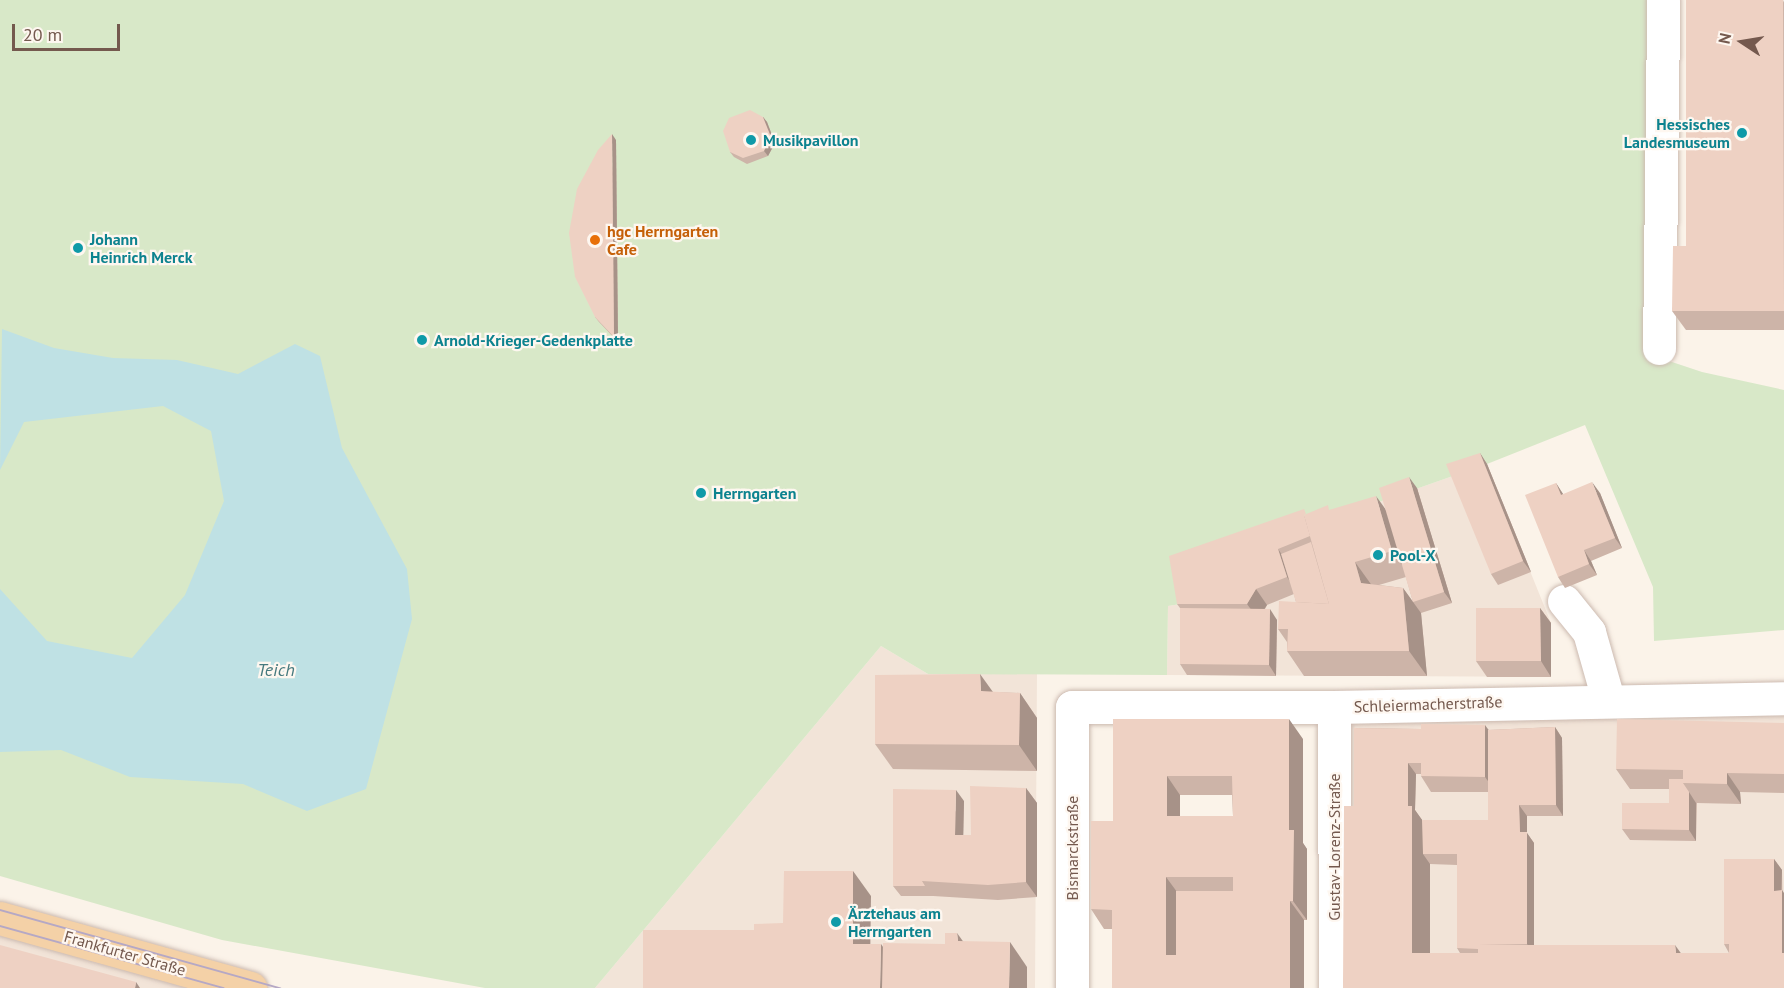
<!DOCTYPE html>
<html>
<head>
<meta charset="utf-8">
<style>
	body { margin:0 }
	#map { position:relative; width:1784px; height:988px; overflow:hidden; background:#fbf3e9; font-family:"PT Sans",sans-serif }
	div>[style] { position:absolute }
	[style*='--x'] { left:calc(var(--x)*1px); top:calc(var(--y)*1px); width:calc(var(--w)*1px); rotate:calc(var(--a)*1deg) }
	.residential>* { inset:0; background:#f2e4d8 }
	.green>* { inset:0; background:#d8e8c8 }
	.water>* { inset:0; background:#bfe1e4 }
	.roads { filter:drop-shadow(0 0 2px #ccbab0) drop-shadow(0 0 2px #ccbab0) }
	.minor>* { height:33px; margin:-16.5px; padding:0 16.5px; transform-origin:16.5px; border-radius:16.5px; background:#fff }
	.major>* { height:33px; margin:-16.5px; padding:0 16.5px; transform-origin:16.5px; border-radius:16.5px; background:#f4d1a7 }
	.tram>* { height:1.5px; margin:-0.75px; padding:0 0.75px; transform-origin:0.75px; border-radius:0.75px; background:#b5a8c5 }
	.wall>* { inset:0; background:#cdb4a8 }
	.shaded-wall>* { inset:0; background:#a79288 }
	.building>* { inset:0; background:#eed1c3 }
	.dots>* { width:16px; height:16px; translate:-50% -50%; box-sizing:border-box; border:3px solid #fef7f0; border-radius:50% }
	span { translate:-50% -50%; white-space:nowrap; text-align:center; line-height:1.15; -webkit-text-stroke:4.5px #fef7f0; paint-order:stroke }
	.culture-label { font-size:16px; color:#0d838f; font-weight:700 }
	.right { translate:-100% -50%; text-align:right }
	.left { translate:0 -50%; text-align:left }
	.food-label { font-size:16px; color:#c56008; font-weight:700 }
	.street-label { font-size:16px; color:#74594e }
	.water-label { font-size:18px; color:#477a7f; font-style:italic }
	.north { position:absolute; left:1712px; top:12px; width:60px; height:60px; -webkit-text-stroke:4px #fef7f0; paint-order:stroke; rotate:282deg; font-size:16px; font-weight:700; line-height:24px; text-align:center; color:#74594e }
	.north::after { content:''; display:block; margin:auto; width:21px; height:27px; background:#74594e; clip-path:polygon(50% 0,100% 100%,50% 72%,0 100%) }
	.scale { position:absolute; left:12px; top:24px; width:108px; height:27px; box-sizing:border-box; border:3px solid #74594e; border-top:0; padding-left:8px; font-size:18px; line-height:21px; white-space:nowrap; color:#74594e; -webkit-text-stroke:4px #fef7f0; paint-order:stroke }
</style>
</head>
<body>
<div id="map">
	<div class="residential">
		<i style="clip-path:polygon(1487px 464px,1551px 623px,1551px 677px,1167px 675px,1168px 606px,1187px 603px,1180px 572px)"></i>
		<i style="clip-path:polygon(881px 646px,928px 674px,1037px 674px,1035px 988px,595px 988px)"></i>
		<i style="clip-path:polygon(1351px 715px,1784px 715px,1784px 969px,1350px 968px)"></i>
		<i style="clip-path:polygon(0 931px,205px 988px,0 988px)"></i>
	</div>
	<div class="green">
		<i style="clip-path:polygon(0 0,1649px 0,1645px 353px,1702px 372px,1784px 390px,1784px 630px,1654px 641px,1653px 587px,1585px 425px,1487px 464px,1180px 572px,1187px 603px,1168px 606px,1167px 675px,928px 674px,881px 646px,595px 988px,485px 988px,222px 940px,0 876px)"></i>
	</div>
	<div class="water">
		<i style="clip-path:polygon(2px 329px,54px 348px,113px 358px,177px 360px,238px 374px,295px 344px,320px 356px,342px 448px,407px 569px,412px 619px,366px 789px,307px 811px,243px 784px,130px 777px,61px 750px,0 752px,0 589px,47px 641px,132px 658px,185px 595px,224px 501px,211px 431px,163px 406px,24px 422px,0 470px)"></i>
	</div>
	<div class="roads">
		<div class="minor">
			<i style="--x:1659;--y:348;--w:348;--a:-89.3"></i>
			<i style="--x:1564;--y:601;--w:40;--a:51"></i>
			<i style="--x:1589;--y:632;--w:70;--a:74.2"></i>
			<i style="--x:1334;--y:707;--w:281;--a:89.8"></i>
			<i style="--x:1072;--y:988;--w:281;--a:-90"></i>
			<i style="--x:1072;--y:707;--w:262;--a:0"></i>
			<i style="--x:1334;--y:707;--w:450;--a:-1.1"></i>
		</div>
		<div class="major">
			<i style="--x:0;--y:918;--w:260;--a:15.6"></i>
		</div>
	</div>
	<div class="tram">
		<i style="--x:0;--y:910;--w:291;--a:15.6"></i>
		<i style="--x:0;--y:926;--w:232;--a:15.5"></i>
	</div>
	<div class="wall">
		<i style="clip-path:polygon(1784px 0,1784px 330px,1686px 330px,1672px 311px,1686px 246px)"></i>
		<i style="clip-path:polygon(763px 117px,767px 122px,775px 143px,768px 156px,747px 164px,734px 157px,730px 152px)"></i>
		<i style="clip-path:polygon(616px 140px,618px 342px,599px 322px,595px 317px)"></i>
		<i style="clip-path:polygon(1480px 453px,1487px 464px,1531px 572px,1498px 585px,1491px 574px)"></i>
		<i style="clip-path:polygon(1556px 483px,1563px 494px,1600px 493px,1622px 548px,1591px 561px,1597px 575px,1565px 588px,1558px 577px)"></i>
		<i style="clip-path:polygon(1417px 488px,1452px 603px,1421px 613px,1413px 602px,1406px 577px,1379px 585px,1403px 588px,1421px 613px,1427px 676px,1304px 676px,1287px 651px,1287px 642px,1278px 629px,1296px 602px,1294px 594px,1267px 605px,1265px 609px,1277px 620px,1276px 676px,1187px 675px,1180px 664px,1180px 608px,1177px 604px,1308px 514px,1331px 510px,1386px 510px)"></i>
		<i style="clip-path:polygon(1540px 608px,1551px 623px,1551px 677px,1487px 677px,1476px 661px)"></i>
		<i style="clip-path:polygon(993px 692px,1020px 693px,1037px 718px,1037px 771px,893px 769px,875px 744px)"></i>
		<i style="clip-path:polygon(evenodd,1113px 719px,1303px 739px,1303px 843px,1307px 849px,1307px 920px,1304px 920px,1304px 988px,1112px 988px,1112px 929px,1104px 929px,1091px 909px,1113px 821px,1113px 719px,1180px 795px,1232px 795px,1233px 816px,1180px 816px,1180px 795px)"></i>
		<i style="clip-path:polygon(1784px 723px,1784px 793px,1740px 792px,1741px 804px,1697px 803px,1696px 841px,1630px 840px,1622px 829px,1669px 803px,1669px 789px,1630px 789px,1616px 769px)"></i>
		<i style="clip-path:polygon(evenodd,1555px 727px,1562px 738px,1563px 816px,1527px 816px,1527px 833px,1534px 843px,1534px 945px,1681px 953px,1729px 953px,1724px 944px,1774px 859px,1782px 870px,1784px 988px,1343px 988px,1354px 806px,1354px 728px,1488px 730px,1555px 727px,1416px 774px,1421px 774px,1421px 776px,1431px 792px,1488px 792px,1488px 820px,1422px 820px,1415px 810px,1416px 774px,1555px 727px,1430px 864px,1457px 865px,1457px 948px,1460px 953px,1430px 953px,1430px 864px)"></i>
		<i style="clip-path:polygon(1026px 788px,1037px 803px,1037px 897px,998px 900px,933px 896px,901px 896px,893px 886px,964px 801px,963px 835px,971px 835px)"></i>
	</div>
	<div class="shaded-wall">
		<i style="clip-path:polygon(763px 117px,767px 122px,775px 143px,768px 156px,764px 151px)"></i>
		<i style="clip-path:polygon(612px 134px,616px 140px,618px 342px,614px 337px)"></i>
		<i style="clip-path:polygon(1480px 453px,1487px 464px,1531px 572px,1523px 561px)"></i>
		<i style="clip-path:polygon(1409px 477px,1417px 488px,1452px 603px,1444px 592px)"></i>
		<i style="clip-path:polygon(1592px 482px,1600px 493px,1622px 548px,1615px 538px)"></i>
		<i style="clip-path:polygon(1556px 483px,1563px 494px,1561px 495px)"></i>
		<i style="clip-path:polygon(1376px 496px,1394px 521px,1410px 576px,1392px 551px)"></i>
		<i style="clip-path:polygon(1278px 549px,1289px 565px,1298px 593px,1287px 577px)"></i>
		<i style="clip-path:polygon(1584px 550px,1591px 561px,1597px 575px,1589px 564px)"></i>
		<i style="clip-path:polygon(1355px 562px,1373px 587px,1361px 583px)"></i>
		<i style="clip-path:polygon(1403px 588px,1421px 613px,1427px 676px,1409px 651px)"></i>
		<i style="clip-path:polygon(1256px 589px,1267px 605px,1258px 619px,1247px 604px)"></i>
		<i style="clip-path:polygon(1540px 608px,1551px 623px,1551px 677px,1541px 661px)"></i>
		<i style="clip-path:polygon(1270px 609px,1277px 620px,1276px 676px,1269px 665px)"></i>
		<i style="clip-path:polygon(980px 674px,998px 699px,981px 691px)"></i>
		<i style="clip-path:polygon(1020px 693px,1037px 718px,1037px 771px,1019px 745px)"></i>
		<i style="clip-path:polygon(1289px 719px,1303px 739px,1303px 843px,1307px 849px,1307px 920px,1293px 901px,1289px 830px)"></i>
		<i style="clip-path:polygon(1485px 725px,1496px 740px,1496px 792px,1485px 777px)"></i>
		<i style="clip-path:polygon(1555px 727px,1562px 738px,1563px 816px,1556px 805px)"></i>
		<i style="clip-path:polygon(1408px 763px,1416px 774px,1415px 810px,1430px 831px,1423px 854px,1430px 864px,1430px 978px,1412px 953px,1408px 820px)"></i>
		<i style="clip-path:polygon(1727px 773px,1740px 792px,1741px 804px,1727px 784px)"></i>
		<i style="clip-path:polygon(1167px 776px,1180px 795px,1180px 835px,1167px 816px)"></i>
		<i style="clip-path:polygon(1026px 788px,1037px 803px,1037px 897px,1026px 882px)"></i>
		<i style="clip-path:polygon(956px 790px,964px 801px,963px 850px,955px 839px)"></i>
		<i style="clip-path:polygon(1689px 792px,1696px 803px,1696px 841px,1689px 830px)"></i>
		<i style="clip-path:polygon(1519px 805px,1527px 816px,1527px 833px,1534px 843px,1534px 955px,1527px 944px,1520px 832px)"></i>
		<i style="clip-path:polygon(1774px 859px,1782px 870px,1781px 901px,1774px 891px)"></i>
		<i style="clip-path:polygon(853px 871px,871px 896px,870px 969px,853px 944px)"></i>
		<i style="clip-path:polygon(1166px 877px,1180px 896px,1180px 969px,1166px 955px)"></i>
		<i style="clip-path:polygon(1782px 890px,1784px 893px,1784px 970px,1782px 967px)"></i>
		<i style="clip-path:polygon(1290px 901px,1304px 920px,1304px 988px,1290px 988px)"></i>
		<i style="clip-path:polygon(957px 933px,975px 958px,958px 941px)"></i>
		<i style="clip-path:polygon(1010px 942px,1027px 967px,1027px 988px,1009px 988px)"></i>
		<i style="clip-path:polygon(881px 944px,898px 969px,898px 988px,880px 988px)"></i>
		<i style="clip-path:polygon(1675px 945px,1693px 970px,1676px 953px)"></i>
		<i style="clip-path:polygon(136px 982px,140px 988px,135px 988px)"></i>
	</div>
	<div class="building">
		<i style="clip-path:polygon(1686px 0,1783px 0,1784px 311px,1672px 311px,1673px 246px,1686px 246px)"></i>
		<i style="clip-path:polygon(750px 110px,763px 117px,771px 137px,764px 151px,743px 158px,730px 152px,723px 131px,729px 118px)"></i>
		<i style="clip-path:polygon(612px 134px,614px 337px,595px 317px,575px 277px,569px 233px,577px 189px,598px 150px)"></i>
		<i style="clip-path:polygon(1480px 453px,1523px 561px,1491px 574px,1446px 464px)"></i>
		<i style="clip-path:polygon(1409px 477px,1444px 592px,1413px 602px,1379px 488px)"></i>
		<i style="clip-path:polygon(1592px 482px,1615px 538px,1584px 550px,1589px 564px,1558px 577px,1525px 495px,1556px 483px,1561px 495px)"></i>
		<i style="clip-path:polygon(1376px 496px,1392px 551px,1355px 562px,1361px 583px,1403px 588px,1409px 651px,1287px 651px,1288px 629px,1278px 629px,1279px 601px,1329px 604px,1304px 515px,1328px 505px,1329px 510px)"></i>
		<i style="clip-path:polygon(1304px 509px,1306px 514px,1304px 515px,1310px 536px,1278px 549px,1287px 577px,1256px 589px,1247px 604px,1177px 604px,1169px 556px)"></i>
		<i style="clip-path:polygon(1311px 542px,1329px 604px,1296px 602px,1281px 554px)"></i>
		<i style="clip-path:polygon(1180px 608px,1270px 609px,1269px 665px,1180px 664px)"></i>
		<i style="clip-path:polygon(1476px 608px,1540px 608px,1541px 661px,1476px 661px)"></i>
		<i style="clip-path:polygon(980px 674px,981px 691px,1020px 693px,1019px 745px,875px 744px,875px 675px)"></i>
		<i style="clip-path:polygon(evenodd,1113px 719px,1289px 719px,1289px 830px,1294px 830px,1293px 901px,1290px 901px,1290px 988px,1112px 988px,1112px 910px,1091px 909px,1091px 821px,1113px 821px,1113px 719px,1167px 776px,1232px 776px,1233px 816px,1167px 816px,1167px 776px,1113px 719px,1166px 877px,1233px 877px,1233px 955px,1166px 955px,1166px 877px)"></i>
		<i style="clip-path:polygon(1617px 719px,1784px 723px,1784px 774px,1727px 773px,1727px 784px,1683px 783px,1683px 770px,1616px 769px)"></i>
		<i style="clip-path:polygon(1421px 724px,1485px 725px,1485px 777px,1421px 776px)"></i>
		<i style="clip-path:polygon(1555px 727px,1556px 805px,1519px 805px,1520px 832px,1527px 832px,1527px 944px,1478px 945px,1478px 949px,1457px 948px,1457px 854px,1423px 854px,1422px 820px,1488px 820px,1488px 730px)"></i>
		<i style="clip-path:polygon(1354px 728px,1421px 729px,1421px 763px,1408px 763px,1408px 806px,1354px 806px)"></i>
		<i style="clip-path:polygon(1669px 779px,1683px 779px,1683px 783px,1689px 792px,1689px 830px,1622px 829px,1622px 803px,1669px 803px)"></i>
		<i style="clip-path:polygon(970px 786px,1026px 788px,1026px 882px,988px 885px,922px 881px,922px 835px,971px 835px)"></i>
		<i style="clip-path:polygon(893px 789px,956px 790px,955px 835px,922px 835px,922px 881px,925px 886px,893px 886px)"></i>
		<i style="clip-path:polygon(1344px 806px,1412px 806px,1412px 953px,1478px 953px,1478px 945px,1675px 945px,1676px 953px,1784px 953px,1784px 988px,1343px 988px)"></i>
		<i style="clip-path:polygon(1724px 859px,1774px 859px,1774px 891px,1782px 890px,1782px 953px,1729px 953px,1729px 944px,1724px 944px)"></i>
		<i style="clip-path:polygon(784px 871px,853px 871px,853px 944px,881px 944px,880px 988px,754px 988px,754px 924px,783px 923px)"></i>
		<i style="clip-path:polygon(1176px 891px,1233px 891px,1233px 955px,1176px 955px)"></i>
		<i style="clip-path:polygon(643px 930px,754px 930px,754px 988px,643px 988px)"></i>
		<i style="clip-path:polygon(945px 933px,957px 933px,958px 941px,1010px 942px,1009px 988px,882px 988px,883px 943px,945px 944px)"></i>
		<i style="clip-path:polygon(0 945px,136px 982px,135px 988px,0 988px)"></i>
	</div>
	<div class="dots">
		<i style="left:1742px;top:133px;background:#0f9aa8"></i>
		<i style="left:751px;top:140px;background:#0f9aa8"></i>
		<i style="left:595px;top:240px;background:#e8710a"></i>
		<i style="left:78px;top:248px;background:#0f9aa8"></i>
		<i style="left:422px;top:340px;background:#0f9aa8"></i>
		<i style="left:701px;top:493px;background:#0f9aa8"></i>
		<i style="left:1378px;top:555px;background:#0f9aa8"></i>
		<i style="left:836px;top:922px;background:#0f9aa8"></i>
	</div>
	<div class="culture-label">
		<span class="right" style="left:1730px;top:133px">Hessisches<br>Landesmuseum</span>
		<span class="left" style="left:763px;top:140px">Musikpavillon</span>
		<span class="left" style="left:90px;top:248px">Johann<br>Heinrich Merck</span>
		<span class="left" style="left:434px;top:340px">Arnold-Krieger-Gedenkplatte</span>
		<span class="left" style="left:713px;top:493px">Herrngarten</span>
		<span class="left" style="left:1390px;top:555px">Pool-X</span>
		<span class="left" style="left:848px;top:922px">Ärztehaus am<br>Herrngarten</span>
	</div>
	<div class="food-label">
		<span class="left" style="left:607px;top:240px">hgc Herrngarten<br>Cafe</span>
	</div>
	<div class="street-label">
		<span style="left:1428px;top:704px;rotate:-2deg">Schleiermacherstraße</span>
		<span style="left:1334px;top:847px;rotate:-90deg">Gustav-Lorenz-Straße</span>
		<span style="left:1072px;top:848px;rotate:-90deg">Bismarckstraße</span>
		<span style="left:125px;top:953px;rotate:16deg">Frankfurter Straße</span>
	</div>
	<div class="water-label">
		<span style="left:276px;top:670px">Teich</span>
	</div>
	<div class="north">N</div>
	<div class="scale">20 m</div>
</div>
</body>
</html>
